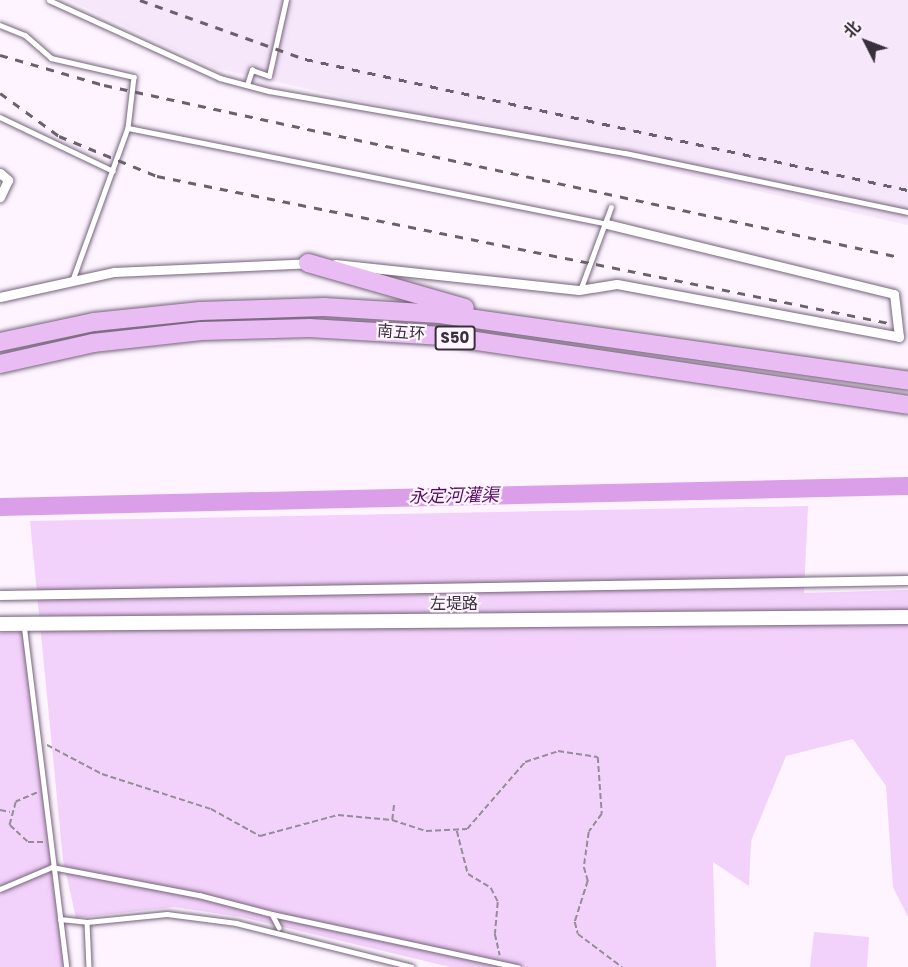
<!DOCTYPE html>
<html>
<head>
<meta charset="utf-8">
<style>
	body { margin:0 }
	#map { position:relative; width:908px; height:967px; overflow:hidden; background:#fdf4ff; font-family:Poppins,"Noto Sans SC",sans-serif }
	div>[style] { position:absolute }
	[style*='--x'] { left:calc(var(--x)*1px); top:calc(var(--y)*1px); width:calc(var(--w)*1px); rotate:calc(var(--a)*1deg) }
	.built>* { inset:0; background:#f7e7fb }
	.green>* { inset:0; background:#f2d1fa }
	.river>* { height:18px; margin:-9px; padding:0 9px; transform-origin:9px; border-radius:9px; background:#db9fe9 }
	.path>* { height:1.5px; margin-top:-0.75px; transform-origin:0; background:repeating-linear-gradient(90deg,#948c96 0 6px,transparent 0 9px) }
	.roads { filter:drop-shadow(0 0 2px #76637b) drop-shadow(0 0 2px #76637b) }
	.lane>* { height:4.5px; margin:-2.25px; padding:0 2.25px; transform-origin:2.25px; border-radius:2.25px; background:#fff }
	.street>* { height:9px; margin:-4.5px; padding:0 4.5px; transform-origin:4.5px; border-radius:4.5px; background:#fff }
	.secondary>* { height:14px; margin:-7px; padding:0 7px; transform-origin:7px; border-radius:7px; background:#fff }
	.highway>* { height:18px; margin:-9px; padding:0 9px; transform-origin:9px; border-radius:9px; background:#e9bcf4 }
	.rail>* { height:3px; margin-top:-1.5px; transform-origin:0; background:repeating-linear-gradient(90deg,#69616b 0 8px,transparent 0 16px) }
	span { translate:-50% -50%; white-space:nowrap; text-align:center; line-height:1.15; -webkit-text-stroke:4.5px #fdf4ff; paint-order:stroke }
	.shield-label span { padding:2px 4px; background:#fdf4ff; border:2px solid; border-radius:4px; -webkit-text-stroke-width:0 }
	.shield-label { font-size:15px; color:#38303a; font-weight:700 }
	.street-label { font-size:16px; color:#38303a }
	.water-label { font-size:18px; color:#580d68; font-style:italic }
	.north { position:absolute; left:836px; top:12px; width:60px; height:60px; -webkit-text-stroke:4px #fdf4ff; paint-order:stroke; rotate:312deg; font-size:16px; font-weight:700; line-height:24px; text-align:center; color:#38303a }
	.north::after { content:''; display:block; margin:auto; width:21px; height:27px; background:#38303a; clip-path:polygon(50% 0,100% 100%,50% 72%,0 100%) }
</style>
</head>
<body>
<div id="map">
	<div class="built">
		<i style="clip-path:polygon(69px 0,908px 0,908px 225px,215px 68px)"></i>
	</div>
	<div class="green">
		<i style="clip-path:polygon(808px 506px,804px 593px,908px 590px,908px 917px,893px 887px,886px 786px,853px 739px,786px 756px,751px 841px,749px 886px,713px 862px,716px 967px,450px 967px,241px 917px,174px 907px,76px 918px,63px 860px,30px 521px)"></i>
		<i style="clip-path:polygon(25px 632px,68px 967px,0 967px,0 633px)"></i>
		<i style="clip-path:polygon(814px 932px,869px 937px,867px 967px,810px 967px)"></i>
	</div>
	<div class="river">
		<i style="--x:0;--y:507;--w:908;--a:-1.32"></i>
	</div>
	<div class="path">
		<i style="--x:47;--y:745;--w:62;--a:27.8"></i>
		<i style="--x:102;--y:774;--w:114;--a:17.8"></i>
		<i style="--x:211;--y:809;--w:56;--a:28.9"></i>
		<i style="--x:260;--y:836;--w:81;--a:-15.1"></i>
		<i style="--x:338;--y:815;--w:54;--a:5.3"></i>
		<i style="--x:392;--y:820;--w:16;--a:-83"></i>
		<i style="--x:37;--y:793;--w:23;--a:157"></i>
		<i style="--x:16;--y:802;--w:24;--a:105"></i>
		<i style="--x:10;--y:825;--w:25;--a:43"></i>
		<i style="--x:28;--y:842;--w:17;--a:0"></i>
		<i style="--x:0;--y:810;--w:10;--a:11"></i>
		<i style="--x:392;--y:820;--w:36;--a:18"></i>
		<i style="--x:426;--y:831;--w:41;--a:-2.8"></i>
		<i style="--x:467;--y:829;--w:89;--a:-49.1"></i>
		<i style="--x:525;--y:762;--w:35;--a:-18"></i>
		<i style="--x:558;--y:751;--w:40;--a:8.5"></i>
		<i style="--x:598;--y:757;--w:57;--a:86"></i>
		<i style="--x:602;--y:814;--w:22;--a:126"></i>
		<i style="--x:589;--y:832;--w:35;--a:98"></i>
		<i style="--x:584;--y:867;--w:15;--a:74"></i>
		<i style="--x:588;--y:881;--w:43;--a:107.6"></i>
		<i style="--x:575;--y:922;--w:12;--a:76"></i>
		<i style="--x:578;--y:934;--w:55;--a:36.9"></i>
		<i style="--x:457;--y:831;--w:44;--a:75.7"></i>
		<i style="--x:468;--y:874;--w:27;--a:31"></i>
		<i style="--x:491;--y:888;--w:16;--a:63"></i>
		<i style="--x:498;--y:902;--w:32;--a:95"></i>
		<i style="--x:495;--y:934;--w:22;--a:77"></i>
	</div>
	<div class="roads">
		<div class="lane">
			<i style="--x:49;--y:0;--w:188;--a:24.5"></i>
			<i style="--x:220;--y:78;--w:51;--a:14.9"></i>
			<i style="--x:269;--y:91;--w:361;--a:9.9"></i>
			<i style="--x:625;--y:153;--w:289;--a:11.8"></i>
			<i style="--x:0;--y:25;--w:27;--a:22"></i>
			<i style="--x:25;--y:35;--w:35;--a:41"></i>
			<i style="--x:51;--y:58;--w:85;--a:12.9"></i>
			<i style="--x:134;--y:77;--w:51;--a:96.7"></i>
			<i style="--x:128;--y:128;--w:162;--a:109.9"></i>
			<i style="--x:247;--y:85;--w:16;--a:-72"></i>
			<i style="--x:252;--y:70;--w:18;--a:19"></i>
			<i style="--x:269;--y:76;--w:78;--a:-77.4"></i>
			<i style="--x:0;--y:117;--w:125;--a:25.5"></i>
			<i style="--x:128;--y:128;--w:489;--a:11.3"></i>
			<i style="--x:581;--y:288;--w:86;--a:-69.7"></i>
			<i style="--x:24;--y:624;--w:346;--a:82.9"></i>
			<i style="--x:0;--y:889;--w:56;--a:-22.9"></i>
			<i style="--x:52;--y:867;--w:150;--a:10.8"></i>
			<i style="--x:199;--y:895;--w:75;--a:14.6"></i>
			<i style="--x:272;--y:914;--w:15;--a:62"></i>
			<i style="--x:272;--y:914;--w:252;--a:12.2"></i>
			<i style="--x:60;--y:919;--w:27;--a:6"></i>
			<i style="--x:87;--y:922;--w:45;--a:87.5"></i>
			<i style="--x:87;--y:922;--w:80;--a:-5.7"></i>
			<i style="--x:167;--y:914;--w:70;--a:7.4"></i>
			<i style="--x:236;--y:923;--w:181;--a:14"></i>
		</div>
		<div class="street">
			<i style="--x:0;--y:173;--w:11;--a:41"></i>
			<i style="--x:8;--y:180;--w:19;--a:115"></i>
			<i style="--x:335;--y:264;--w:245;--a:6.1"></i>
			<i style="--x:579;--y:290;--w:38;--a:-9"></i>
			<i style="--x:617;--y:284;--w:287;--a:10.6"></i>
			<i style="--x:899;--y:337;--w:43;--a:-96.6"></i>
			<i style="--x:894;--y:294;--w:295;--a:-166.3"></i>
			<i style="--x:0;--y:297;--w:117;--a:-12.4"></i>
			<i style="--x:114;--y:272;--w:195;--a:-2.6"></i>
			<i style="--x:0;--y:595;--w:908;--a:-0.95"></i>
		</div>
		<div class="secondary">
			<i style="--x:0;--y:624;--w:908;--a:-0.44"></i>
		</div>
		<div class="highway">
			<i style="--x:308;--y:263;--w:163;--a:16"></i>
			<i style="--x:0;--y:342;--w:96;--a:-12"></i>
			<i style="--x:94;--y:322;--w:107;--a:-5.9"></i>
			<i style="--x:200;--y:311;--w:124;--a:-1.8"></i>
			<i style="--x:324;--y:307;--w:116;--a:3.5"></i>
			<i style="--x:440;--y:314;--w:473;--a:8.1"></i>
			<i style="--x:0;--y:364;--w:95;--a:-12.7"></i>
			<i style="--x:93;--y:343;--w:109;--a:-6.3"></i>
			<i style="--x:201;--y:331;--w:109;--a:-1.6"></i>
			<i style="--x:310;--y:328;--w:132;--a:3.5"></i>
			<i style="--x:442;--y:336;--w:471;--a:8.4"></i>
		</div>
	</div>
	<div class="rail">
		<i style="--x:140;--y:0;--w:175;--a:19.7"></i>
		<i style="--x:305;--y:59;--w:617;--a:12.26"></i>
		<i style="--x:0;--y:55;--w:108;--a:16.1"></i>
		<i style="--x:104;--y:85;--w:809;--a:12.2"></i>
		<i style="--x:0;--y:93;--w:73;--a:36.1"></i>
		<i style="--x:59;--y:136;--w:106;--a:22.2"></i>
		<i style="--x:157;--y:176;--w:747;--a:11.36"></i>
	</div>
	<div class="shield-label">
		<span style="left:455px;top:338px">S50</span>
	</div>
	<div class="street-label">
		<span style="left:401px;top:333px;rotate:4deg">南五环</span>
		<span style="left:454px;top:604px">左堤路</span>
	</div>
	<div class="water-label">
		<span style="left:454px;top:496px;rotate:-1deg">永定河灌渠</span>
	</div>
	<div class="north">北</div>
</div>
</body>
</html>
